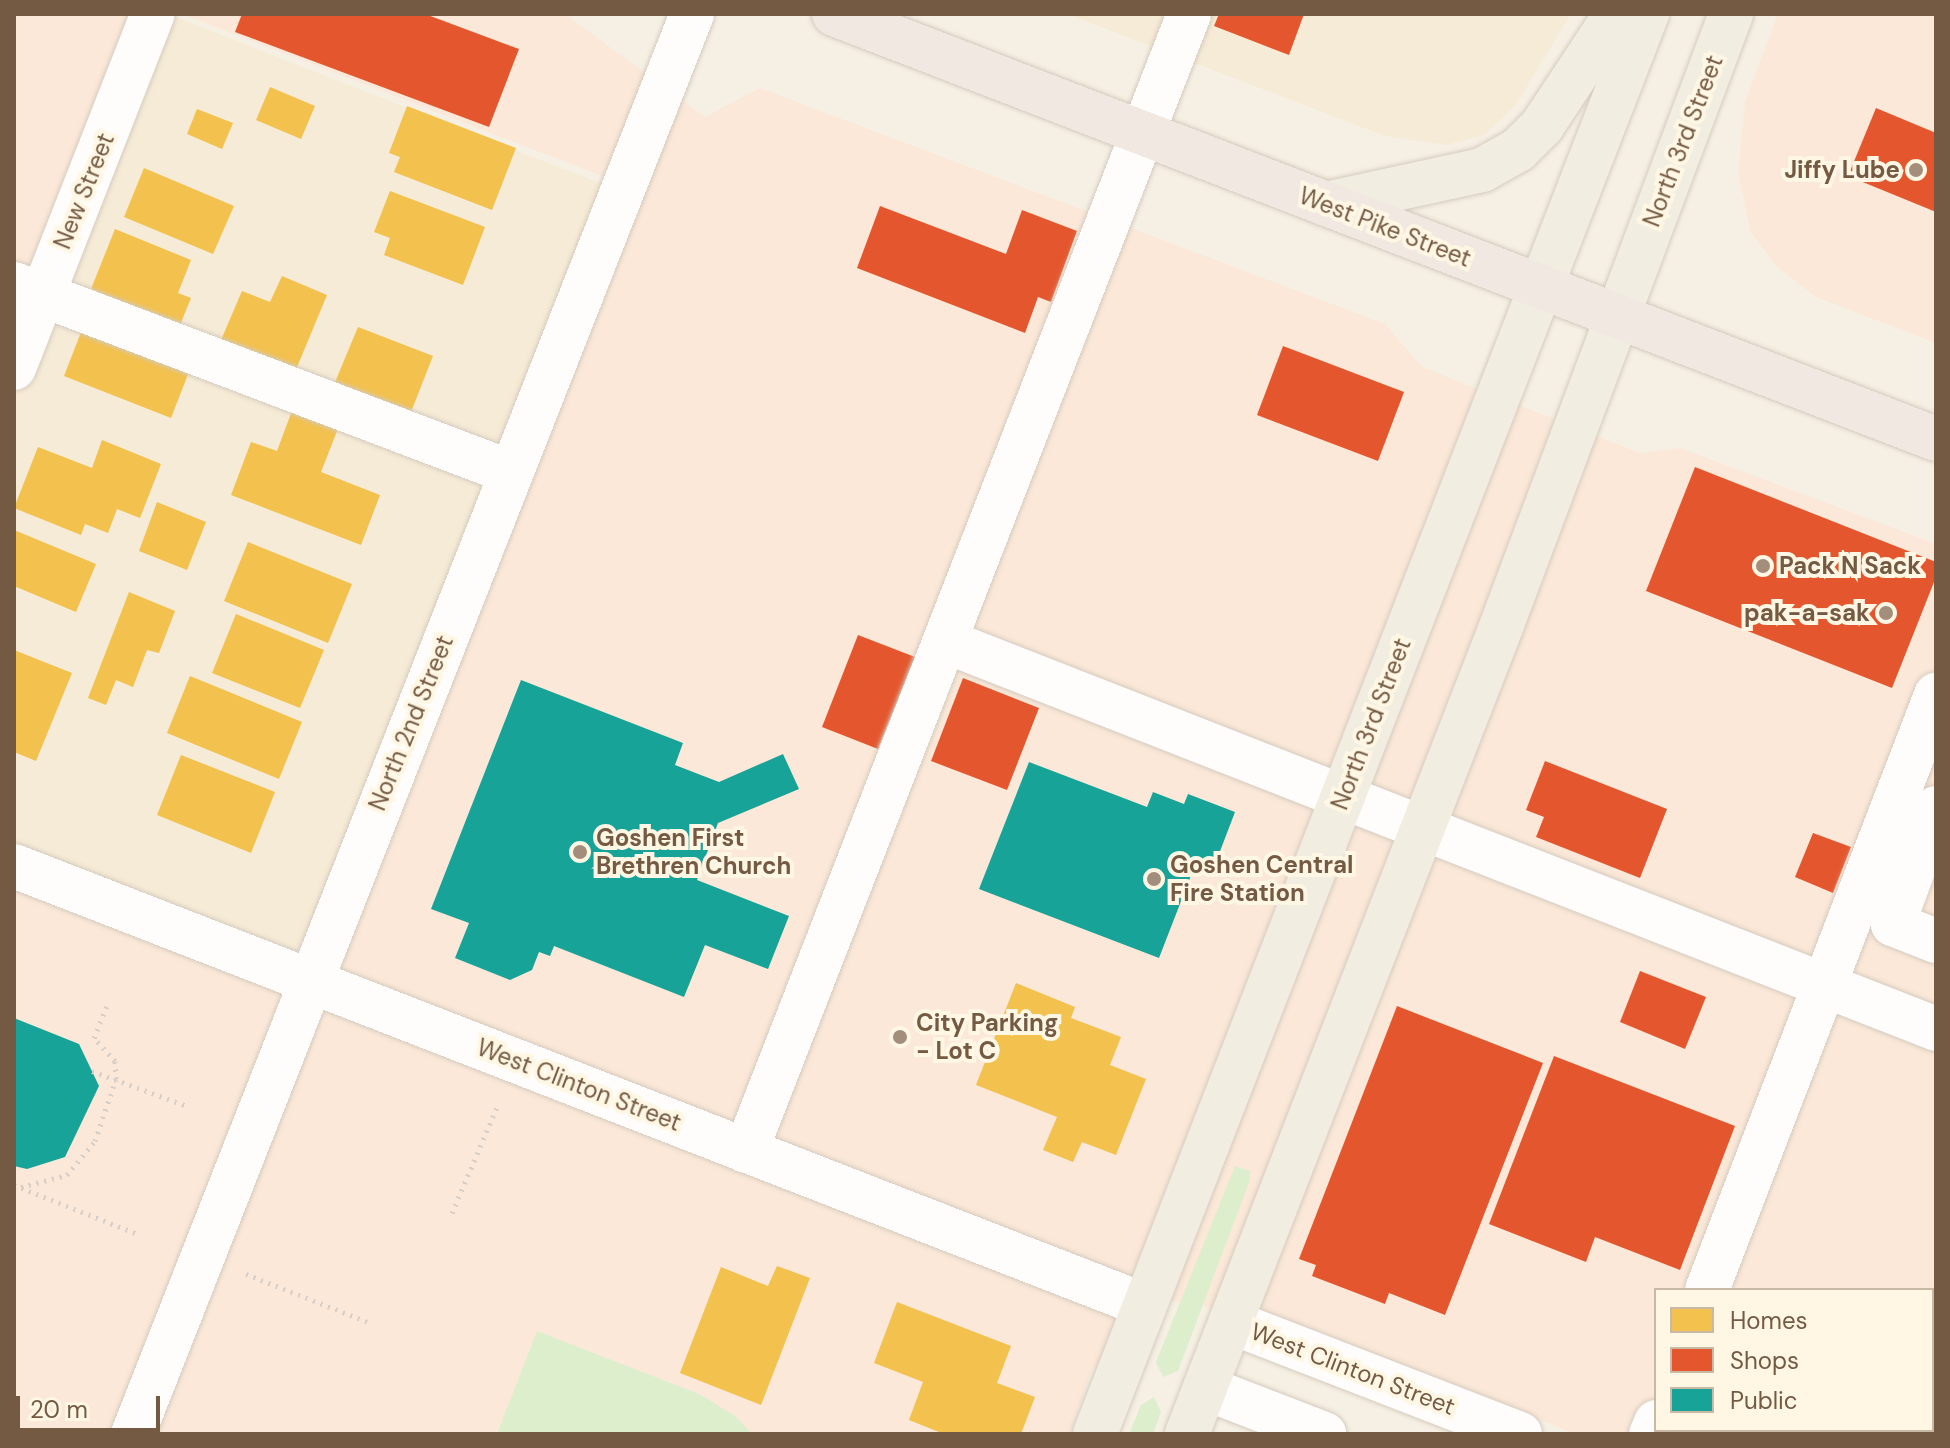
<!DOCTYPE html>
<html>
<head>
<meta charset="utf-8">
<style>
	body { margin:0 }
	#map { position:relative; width:1950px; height:1448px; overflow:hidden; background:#f6f0e4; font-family:"DM Sans",sans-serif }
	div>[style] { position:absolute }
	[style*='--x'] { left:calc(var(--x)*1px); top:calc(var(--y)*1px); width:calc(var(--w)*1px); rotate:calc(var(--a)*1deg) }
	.residential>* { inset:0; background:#f6ebd6 }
	.commercial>* { inset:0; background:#fbe8d8 }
	.green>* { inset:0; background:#ddeecd }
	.homes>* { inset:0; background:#f2c14e }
	.shops>* { inset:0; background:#e4572e }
	.public>* { inset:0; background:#17a398 }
	.path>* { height:5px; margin-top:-2.5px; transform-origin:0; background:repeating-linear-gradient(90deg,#d7cec7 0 2px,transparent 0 8px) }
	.roads { filter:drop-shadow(0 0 2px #d5cbbf) drop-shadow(0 0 2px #d5cbbf) }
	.minor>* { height:44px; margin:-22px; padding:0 22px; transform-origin:22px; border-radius:22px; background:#fefdfb }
	.major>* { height:44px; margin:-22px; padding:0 22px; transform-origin:22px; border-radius:22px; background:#f2ede1 }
	.highway>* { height:44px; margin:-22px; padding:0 22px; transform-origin:22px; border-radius:22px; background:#f1e8e1 }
	.dots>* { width:22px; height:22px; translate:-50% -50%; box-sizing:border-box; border:4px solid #fff7e4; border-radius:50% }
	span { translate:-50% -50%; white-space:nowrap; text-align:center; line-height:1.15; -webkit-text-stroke:8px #fff7e4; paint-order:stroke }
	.street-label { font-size:24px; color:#755a43 }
	.poi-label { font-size:24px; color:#755a43; font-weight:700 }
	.right { translate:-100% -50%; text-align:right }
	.left { translate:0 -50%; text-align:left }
	.frame { position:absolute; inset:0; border:16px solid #755a43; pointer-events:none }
	.legend { position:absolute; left:1654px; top:1288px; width:280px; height:144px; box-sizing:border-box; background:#fff7e4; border:2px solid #c8b8a4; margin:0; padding:10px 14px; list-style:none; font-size:24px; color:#755a43 }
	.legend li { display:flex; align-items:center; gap:16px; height:40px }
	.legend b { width:40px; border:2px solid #c8b8a4 }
	.scale { position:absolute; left:16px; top:1396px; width:144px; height:36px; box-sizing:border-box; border:4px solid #755a43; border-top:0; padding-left:10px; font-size:24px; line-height:28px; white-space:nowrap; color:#755a43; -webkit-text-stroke:6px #fff7e4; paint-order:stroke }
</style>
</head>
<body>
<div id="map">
	<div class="residential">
		<i style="clip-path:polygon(168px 14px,620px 191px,309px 979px,14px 866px,14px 284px)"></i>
		<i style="clip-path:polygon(1067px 14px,1571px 14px,1515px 106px,1484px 135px,1447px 145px,1385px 136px)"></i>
	</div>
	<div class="commercial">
		<i style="clip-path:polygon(14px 14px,144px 14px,39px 283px,14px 273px)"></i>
		<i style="clip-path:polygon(evenodd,182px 14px,565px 14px,705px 117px,760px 88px,1385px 324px,1422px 367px,1640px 453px,1680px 448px,1936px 544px,1936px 1434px,1576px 1434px,1289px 1320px,1141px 1296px,321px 974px,628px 186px,182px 14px,1656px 1290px,1932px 1290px,1932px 1430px,1656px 1430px,1656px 1290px)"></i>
		<i style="clip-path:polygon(1778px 14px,1936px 14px,1936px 343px,1816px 297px,1776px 266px,1750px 231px,1738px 172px,1745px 102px)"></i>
		<i style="clip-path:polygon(14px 866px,1144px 1305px,1091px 1372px,1070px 1434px,14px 1434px)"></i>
	</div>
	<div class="green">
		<i style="clip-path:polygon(1235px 1166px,1250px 1171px,1250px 1180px,1178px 1371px,1163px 1377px,1156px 1362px)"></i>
		<i style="clip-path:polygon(537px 1331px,699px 1394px,735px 1416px,752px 1434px,497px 1434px)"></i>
		<i style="clip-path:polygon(1154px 1397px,1161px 1412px,1153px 1434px,1129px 1434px,1141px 1405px)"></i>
	</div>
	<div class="homes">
		<i style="clip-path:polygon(270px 87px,315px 106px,301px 139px,256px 120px)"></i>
		<i style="clip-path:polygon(407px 106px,516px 148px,492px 210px,394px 172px,400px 157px,389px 153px)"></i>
		<i style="clip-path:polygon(197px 109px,233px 123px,222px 149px,187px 134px)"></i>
		<i style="clip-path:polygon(144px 168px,234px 206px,213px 254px,124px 217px)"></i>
		<i style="clip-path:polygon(390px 191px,485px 227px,463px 285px,384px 255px,390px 238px,374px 232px)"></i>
		<i style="clip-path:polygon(115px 229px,191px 260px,178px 293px,191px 298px,180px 325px,91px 289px)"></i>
		<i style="clip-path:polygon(282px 276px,327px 295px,295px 372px,221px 340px,242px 291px,270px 302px)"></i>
		<i style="clip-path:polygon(85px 322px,192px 364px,171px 418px,64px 376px)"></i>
		<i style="clip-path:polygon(358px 327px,433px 356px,409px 417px,333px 387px)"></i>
		<i style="clip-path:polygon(293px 408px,339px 426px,321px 472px,380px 495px,361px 545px,231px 495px,251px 442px,277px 451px)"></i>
		<i style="clip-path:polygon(102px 440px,161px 464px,140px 518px,117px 509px,108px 533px,85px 524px,81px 535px,14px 508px,38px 447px,92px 468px)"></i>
		<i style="clip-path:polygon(157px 502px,206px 522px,187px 570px,139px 551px)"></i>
		<i style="clip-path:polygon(14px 530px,96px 564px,76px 612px,14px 586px)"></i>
		<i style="clip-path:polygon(248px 542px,352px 584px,328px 643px,224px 601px)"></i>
		<i style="clip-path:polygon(129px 592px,175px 611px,159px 653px,147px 650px,133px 687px,116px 680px,106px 705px,88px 698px)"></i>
		<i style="clip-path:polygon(236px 614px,324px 650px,300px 708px,212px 673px)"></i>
		<i style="clip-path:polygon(14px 650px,72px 673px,36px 761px,14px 752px)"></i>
		<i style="clip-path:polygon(190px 676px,302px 722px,279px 779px,167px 733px)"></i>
		<i style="clip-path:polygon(181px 755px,275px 792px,251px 853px,157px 815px)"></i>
		<i style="clip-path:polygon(1016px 983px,1075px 1007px,1071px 1018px,1121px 1037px,1110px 1065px,1146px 1079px,1116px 1155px,1082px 1142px,1073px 1162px,1043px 1150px,1057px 1117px,976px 1085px)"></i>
		<i style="clip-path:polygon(777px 1266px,810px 1278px,761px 1405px,680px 1373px,721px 1267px,768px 1286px)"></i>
		<i style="clip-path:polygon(897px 1302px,1011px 1346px,997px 1383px,1035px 1397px,1021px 1434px,944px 1434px,909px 1420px,923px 1382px,874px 1363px)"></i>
	</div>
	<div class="shops">
		<i style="clip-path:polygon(242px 14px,425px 14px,519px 49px,489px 127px,235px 32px)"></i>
		<i style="clip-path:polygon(1219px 14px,1304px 14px,1289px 55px,1214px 26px)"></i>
		<i style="clip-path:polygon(1876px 108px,1936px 133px,1936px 212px,1848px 176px)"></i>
		<i style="clip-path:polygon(880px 206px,1006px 254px,1022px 210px,1077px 231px,1051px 302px,1038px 297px,1025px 333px,857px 268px)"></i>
		<i style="clip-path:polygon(1283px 346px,1404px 392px,1378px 461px,1257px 415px)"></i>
		<i style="clip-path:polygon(1695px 467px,1936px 562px,1936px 577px,1892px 688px,1646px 591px)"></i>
		<i style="clip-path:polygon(858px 635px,915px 657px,878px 749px,822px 727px)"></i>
		<i style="clip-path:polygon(963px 678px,1039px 708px,1007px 790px,931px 761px)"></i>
		<i style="clip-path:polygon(1545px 761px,1667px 809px,1640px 878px,1536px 837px,1544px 817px,1526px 810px)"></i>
		<i style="clip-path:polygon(1813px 833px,1851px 847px,1833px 893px,1795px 877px)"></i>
		<i style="clip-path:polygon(1640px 971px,1706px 997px,1685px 1049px,1620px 1022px)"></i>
		<i style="clip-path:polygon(1397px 1006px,1543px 1063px,1445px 1315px,1389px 1293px,1385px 1304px,1312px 1276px,1316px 1265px,1299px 1259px)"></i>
		<i style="clip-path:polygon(1554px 1056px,1735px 1126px,1680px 1270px,1595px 1237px,1586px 1262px,1489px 1224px)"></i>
		<i style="clip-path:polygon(1932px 1301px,1936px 1303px,1936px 1367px,1932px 1365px)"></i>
	</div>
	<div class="public">
		<i style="clip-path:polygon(521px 680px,683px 743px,675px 765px,719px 782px,783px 754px,799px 789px,718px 823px,697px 880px,789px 916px,768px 969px,705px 945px,684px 997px,554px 946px,550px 956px,539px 952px,532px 970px,510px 980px,455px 958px,469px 923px,431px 909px)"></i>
		<i style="clip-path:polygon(1029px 762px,1147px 807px,1153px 792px,1184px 804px,1188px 794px,1235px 812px,1214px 867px,1197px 860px,1159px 958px,979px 889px)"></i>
		<i style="clip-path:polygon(14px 1018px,79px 1044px,99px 1086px,65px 1157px,27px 1169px,14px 1166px)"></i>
	</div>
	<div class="path">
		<i style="--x:92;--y:1071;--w:101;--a:20.2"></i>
		<i style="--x:14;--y:1185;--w:133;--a:21.6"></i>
		<i style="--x:21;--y:1187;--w:48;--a:-14.6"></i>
		<i style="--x:67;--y:1175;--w:44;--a:-50.5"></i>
		<i style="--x:95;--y:1141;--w:65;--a:-71.3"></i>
		<i style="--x:116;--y:1079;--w:18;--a:-93"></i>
		<i style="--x:115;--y:1061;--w:31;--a:-132"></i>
		<i style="--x:94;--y:1038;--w:38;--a:-68"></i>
		<i style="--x:452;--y:1213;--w:115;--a:-67"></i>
		<i style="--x:246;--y:1274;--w:131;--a:21.5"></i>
	</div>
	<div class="roads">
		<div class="minor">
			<i style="--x:14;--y:284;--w:530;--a:20.76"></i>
			<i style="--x:14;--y:368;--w:380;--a:-68.6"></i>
			<i style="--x:945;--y:641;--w:1064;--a:21.38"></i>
			<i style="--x:1936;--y:808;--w:124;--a:110.3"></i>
			<i style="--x:1893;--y:924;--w:46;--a:21.6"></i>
			<i style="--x:14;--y:866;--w:1212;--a:21.23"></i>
			<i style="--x:746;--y:1151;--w:1220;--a:-68.71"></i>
			<i style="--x:1707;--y:1290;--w:638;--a:-68.95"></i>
			<i style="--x:1231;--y:1322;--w:310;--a:21.2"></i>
			<i style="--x:1205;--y:1388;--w:128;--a:21.1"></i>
			<i style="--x:1932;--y:1406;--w:11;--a:-68"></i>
			<i style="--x:133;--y:1434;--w:1526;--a:-68.51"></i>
			<i style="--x:1651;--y:1434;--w:13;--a:-67"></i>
		</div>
		<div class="major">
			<i style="--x:1326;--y:204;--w:160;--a:-12.3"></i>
			<i style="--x:1482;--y:170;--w:41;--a:-29.1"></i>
			<i style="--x:1518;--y:150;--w:34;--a:-45"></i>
			<i style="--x:1542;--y:126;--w:134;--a:-56.5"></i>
			<i style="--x:1095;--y:1434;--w:1524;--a:-68.76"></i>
			<i style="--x:1187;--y:1434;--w:866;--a:-68.74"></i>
			<i style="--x:1501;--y:627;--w:655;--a:-69.43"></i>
		</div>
		<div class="highway">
			<i style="--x:834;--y:14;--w:1181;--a:21.09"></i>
		</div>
	</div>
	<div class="dots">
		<i style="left:1916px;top:170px;background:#a28e7b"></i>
		<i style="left:1763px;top:566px;background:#a28e7b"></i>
		<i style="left:1886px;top:613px;background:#a28e7b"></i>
		<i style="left:580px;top:852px;background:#a28e7b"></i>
		<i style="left:1154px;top:879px;background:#a28e7b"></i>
		<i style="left:900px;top:1037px;background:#a28e7b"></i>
	</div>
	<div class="street-label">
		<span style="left:1683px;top:141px;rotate:-69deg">North 3rd Street</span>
		<span style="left:84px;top:191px;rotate:-68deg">New Street</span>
		<span style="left:1385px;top:227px;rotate:21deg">West Pike Street</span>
		<span style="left:411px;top:723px;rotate:-68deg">North 2nd Street</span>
		<span style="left:1371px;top:724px;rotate:-69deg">North 3rd Street</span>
		<span style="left:579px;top:1085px;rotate:21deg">West Clinton Street</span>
		<span style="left:1353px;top:1369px;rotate:21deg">West Clinton Street</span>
	</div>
	<div class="poi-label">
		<span class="right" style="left:1900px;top:170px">Jiffy Lube</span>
		<span class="left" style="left:1779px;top:566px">Pack N Sack</span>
		<span class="right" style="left:1870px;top:613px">pak-a-sak</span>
		<span class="left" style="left:596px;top:852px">Goshen First<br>Brethren Church</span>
		<span class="left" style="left:1170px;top:879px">Goshen Central<br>Fire Station</span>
		<span class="left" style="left:916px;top:1037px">City Parking<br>- Lot C</span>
	</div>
	<div class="frame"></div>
	<ul class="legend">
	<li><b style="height:22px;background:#f2c14e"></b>Homes</li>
	<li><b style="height:22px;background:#e4572e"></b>Shops</li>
	<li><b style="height:22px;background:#17a398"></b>Public</li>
	</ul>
	<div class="scale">20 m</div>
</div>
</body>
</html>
